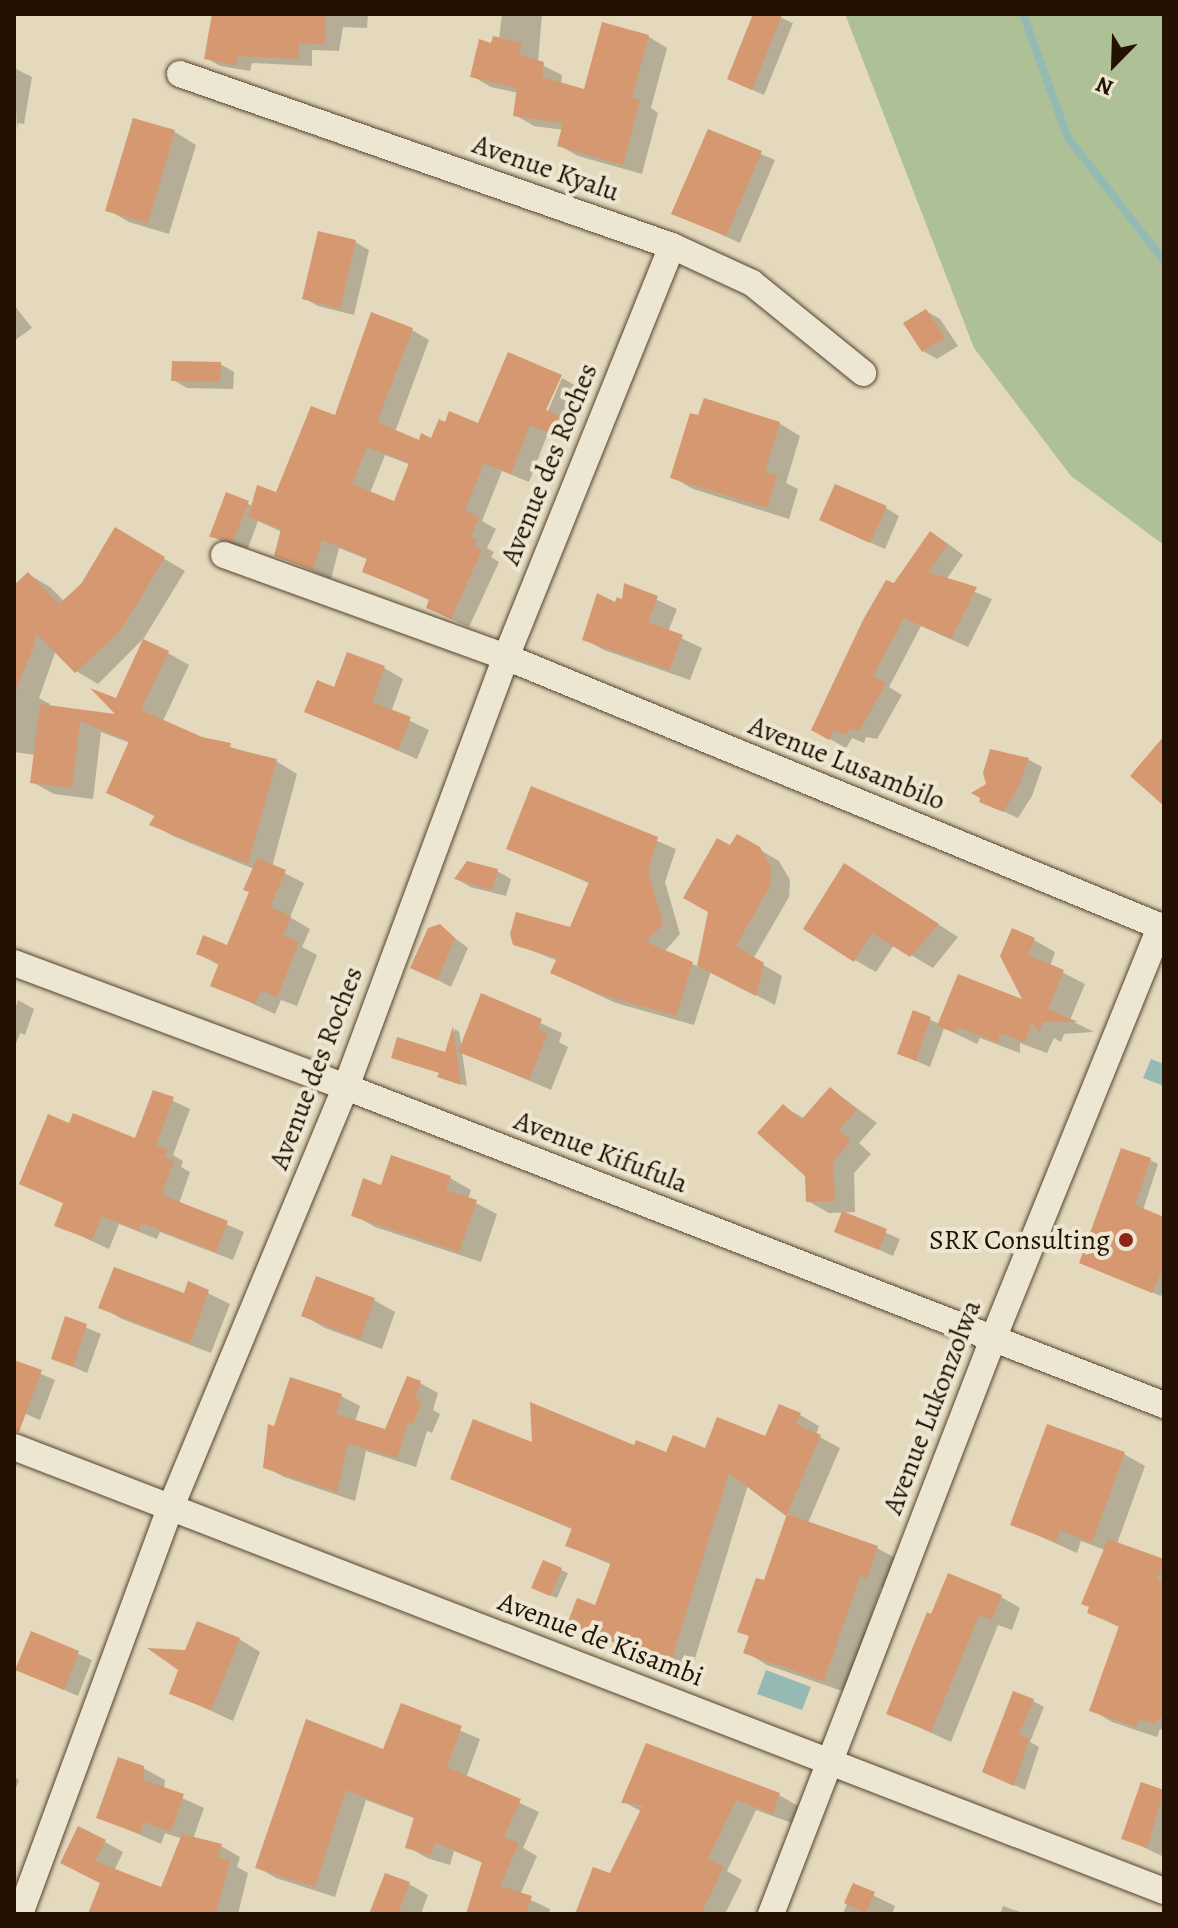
<!DOCTYPE html>
<html>
<head>
<meta charset="utf-8">
<style>
	body { margin:0 }
	#map { position:relative; width:1178px; height:1928px; overflow:hidden; background:#e4d9bc; font-family:Alegreya,serif }
	div>[style] { position:absolute }
	[style*='--x'] { left:calc(var(--x)*1px); top:calc(var(--y)*1px); width:calc(var(--w)*1px); rotate:calc(var(--a)*1deg) }
	.green>* { inset:0; background:#aec096 }
	.water>* { inset:0; background:#95bab4 }
	.shadow>* { inset:0; background:#0003 }
	.stream>* { height:8px; margin:-4px; padding:0 4px; transform-origin:4px; border-radius:4px; background:#95bab4 }
	.building>* { inset:0; background:#d69870 }
	.roads { filter:drop-shadow(0 0 2px #554330) drop-shadow(0 0 2px #554330) }
	.street>* { height:26px; margin:-13px; padding:0 13px; transform-origin:13px; border-radius:13px; background:#ede6d3 }
	.dots>* { width:22px; height:22px; translate:-50% -50%; box-sizing:border-box; border:4px solid #ede6d3; border-radius:50% }
	span { translate:-50% -50%; white-space:nowrap; text-align:center; line-height:1.15; -webkit-text-stroke:8px #ede6d3; paint-order:stroke }
	.street-label { font-size:28px; color:#251102 }
	.poi-label { font-size:28px; color:#251102 }
	.right { translate:-100% -50%; text-align:right }
	.frame { position:absolute; inset:0; border:16px solid #251102; pointer-events:none }
	.north { position:absolute; left:1074px; top:24px; width:80px; height:80px; -webkit-text-stroke:6px #ede6d3; paint-order:stroke; rotate:203deg; font-size:22px; font-weight:700; line-height:32px; text-align:center; color:#251102 }
	.north::after { content:''; display:block; margin:auto; width:28px; height:36px; background:#251102; clip-path:polygon(50% 0,100% 100%,50% 72%,0 100%) }
</style>
</head>
<body>
<div id="map">
	<div class="green">
		<i style="clip-path:polygon(845px 14px,1164px 14px,1164px 545px,1071px 476px,974px 348px)"></i>
	</div>
	<div class="water">
		<i style="clip-path:polygon(1151px 1059px,1164px 1064px,1164px 1086px,1143px 1078px)"></i>
		<i style="clip-path:polygon(766px 1670px,811px 1687px,802px 1710px,757px 1694px)"></i>
	</div>
	<div class="shadow">
		<i style="clip-path:polygon(218px 14px,368px 14px,367px 28px,343px 27px,339px 51px,312px 50px,312px 66px,252px 63px,250px 71px,220px 66px,206px 58px)"></i>
		<i style="clip-path:polygon(502px 14px,542px 14px,538px 63px,562px 75px,561px 84px,585px 91px,603px 25px,649px 37px,667px 48px,651px 108px,658px 113px,642px 174px,578px 156px,560px 146px,564px 130px,534px 126px,515px 115px,518px 93px,491px 87px,472px 76px,499px 39px)"></i>
		<i style="clip-path:polygon(755px 14px,773px 14px,793px 23px,764px 95px,741px 85px)"></i>
		<i style="clip-path:polygon(14px 68px,32px 77px,24px 124px,18px 123px,17px 129px)"></i>
		<i style="clip-path:polygon(134px 120px,175px 132px,196px 145px,169px 234px,129px 222px,108px 210px)"></i>
		<i style="clip-path:polygon(710px 132px,775px 160px,740px 243px,674px 213px)"></i>
		<i style="clip-path:polygon(355px 242px,369px 250px,354px 315px,318px 306px,304px 298px)"></i>
		<i style="clip-path:polygon(14px 305px,32px 328px,14px 341px)"></i>
		<i style="clip-path:polygon(926px 311px,940px 319px,958px 346px,937px 359px,923px 351px)"></i>
		<i style="clip-path:polygon(evenodd,412px 330px,429px 340px,395px 432px,420px 443px,479px 425px,544px 420px,562px 378px,578px 387px,564px 421px,576px 428px,570px 442px,548px 433px,529px 482px,502px 471px,482px 521px,496px 529px,487px 548px,494px 552px,491px 557px,499px 562px,469px 627px,446px 617px,431px 601px,364px 571px,369px 560px,339px 548px,331px 579px,276px 555px,282px 532px,258px 521px,248px 548px,226px 544px,212px 536px,228px 495px,253px 506px,278px 495px,336px 418px,412px 330px,385px 455px,411px 465px,395px 504px,370px 493px,385px 455px)"></i>
		<i style="clip-path:polygon(220px 364px,234px 372px,233px 389px,187px 388px,173px 380px)"></i>
		<i style="clip-path:polygon(779px 423px,800px 436px,786px 483px,798px 489px,789px 519px,693px 489px,672px 477px)"></i>
		<i style="clip-path:polygon(886px 508px,899px 516px,885px 549px,835px 527px)"></i>
		<i style="clip-path:polygon(115px 530px,185px 571px,144px 638px,98px 684px,76px 671px,56px 650px,39px 698px,50px 704px,49px 708px,120px 716px,117px 701px,168px 653px,189px 665px,163px 721px,201px 738px,276px 761px,297px 774px,272px 867px,304px 883px,290px 917px,310px 929px,302px 947px,317px 955px,297px 1006px,281px 1000px,275px 1014px,213px 985px,220px 966px,199px 954px,228px 947px,251px 892px,254px 869px,173px 836px,152px 824px,156px 817px,108px 793px,130px 743px,101px 732px,93px 799px,54px 794px,32px 782px,36px 755px,14px 752px,14px 588px,28px 574px,50px 587px,65px 602px,82px 585px)"></i>
		<i style="clip-path:polygon(947px 543px,963px 555px,946px 580px,992px 599px,968px 647px,921px 626px,889px 687px,902px 695px,877px 739px,866px 737px,864px 743px,852px 738px,846px 748px,813px 730px,895px 585px)"></i>
		<i style="clip-path:polygon(626px 586px,677px 609px,668px 632px,702px 648px,690px 680px,604px 650px,584px 639px,624px 602px)"></i>
		<i style="clip-path:polygon(384px 668px,403px 679px,391px 712px,429px 730px,417px 759px,306px 711px,335px 689px)"></i>
		<i style="clip-path:polygon(991px 752px,1029px 760px,1042px 767px,1032px 796px,1018px 818px,981px 801px,988px 785px)"></i>
		<i style="clip-path:polygon(533px 788px,676px 849px,665px 882px,680px 934px,664px 952px,699px 967px,710px 911px,738px 837px,779px 861px,790px 880px,789px 897px,753px 959px,782px 976px,775px 1005px,711px 971px,694px 1025px,616px 1003px,571px 982px,553px 972px,558px 961px,515px 944px,571px 929px,591px 884px,509px 848px)"></i>
		<i style="clip-path:polygon(497px 871px,511px 879px,506px 896px,470px 887px,457px 879px)"></i>
		<i style="clip-path:polygon(866px 878px,958px 937px,933px 968px,894px 945px,876px 972px,855px 960px)"></i>
		<i style="clip-path:polygon(439px 926px,468px 948px,451px 987px,413px 967px)"></i>
		<i style="clip-path:polygon(1034px 940px,1055px 952px,1050px 966px,1085px 984px,1070px 1020px,1094px 1032px,1064px 1034px,1061px 1042px,1054px 1038px,1047px 1053px,1020px 1043px,1020px 1053px,980px 1038px,977px 1044px,944px 1028px,930px 1067px,900px 1054px,914px 1013px,940px 1024px,1026px 1003px,1003px 956px)"></i>
		<i style="clip-path:polygon(482px 996px,562px 1033px,559px 1042px,568px 1047px,551px 1090px,462px 1052px,467px 1086px,446px 1079px,447px 1054px,455px 1029px,459px 1032px,462px 1048px)"></i>
		<i style="clip-path:polygon(18px 1000px,34px 1009px,25px 1035px,20px 1033px,14px 1049px,14px 1012px)"></i>
		<i style="clip-path:polygon(831px 1089px,877px 1123px,859px 1143px,871px 1154px,854px 1173px,855px 1212px,829px 1213px,808px 1201px,807px 1175px,783px 1106px,805px 1119px)"></i>
		<i style="clip-path:polygon(154px 1092px,190px 1109px,173px 1155px,183px 1161px,181px 1167px,190px 1172px,179px 1204px,244px 1232px,233px 1260px,160px 1232px,157px 1239px,119px 1224px,109px 1249px,57px 1225px,65px 1204px,21px 1184px,70px 1125px,136px 1141px)"></i>
		<i style="clip-path:polygon(1150px 1160px,1158px 1164px,1143px 1210px,1164px 1219px,1164px 1288px,1161px 1296px,1090px 1266px)"></i>
		<i style="clip-path:polygon(450px 1178px,471px 1190px,468px 1199px,497px 1214px,481px 1262px,375px 1227px,354px 1215px,383px 1187px)"></i>
		<i style="clip-path:polygon(844px 1214px,900px 1239px,893px 1256px,837px 1231px)"></i>
		<i style="clip-path:polygon(317px 1279px,374px 1300px,395px 1312px,382px 1349px,325px 1328px,303px 1315px)"></i>
		<i style="clip-path:polygon(189px 1284px,230px 1304px,211px 1353px,122px 1319px,101px 1307px,185px 1296px)"></i>
		<i style="clip-path:polygon(66px 1319px,101px 1334px,87px 1373px,53px 1358px)"></i>
		<i style="clip-path:polygon(14px 1362px,55px 1380px,40px 1420px,14px 1409px)"></i>
		<i style="clip-path:polygon(291px 1379px,341px 1396px,360px 1406px,355px 1422px,386px 1432px,420px 1383px,438px 1393px,433px 1410px,440px 1414px,432px 1433px,427px 1431px,416px 1467px,366px 1451px,355px 1501px,284px 1477px,265px 1467px)"></i>
		<i style="clip-path:polygon(800px 1415px,819px 1426px,816px 1435px,840px 1448px,808px 1523px,877px 1548px,899px 1560px,888px 1589px,881px 1587px,845px 1692px,767px 1665px,746px 1652px,751px 1637px,740px 1631px,765px 1583px,789px 1515px,748px 1485px,690px 1675px,569px 1623px,596px 1607px,612px 1565px,568px 1546px,574px 1530px,452px 1478px,534px 1445px,635px 1448px,667px 1455px,706px 1450px,766px 1439px)"></i>
		<i style="clip-path:polygon(1048px 1427px,1124px 1454px,1145px 1466px,1117px 1544px,1164px 1561px,1164px 1731px,1160px 1729px,1157px 1737px,1112px 1722px,1092px 1710px,1121px 1628px,1089px 1612px,1105px 1550px,1081px 1541px,1077px 1553px,1012px 1524px)"></i>
		<i style="clip-path:polygon(544px 1562px,568px 1573px,557px 1598px,540px 1591px)"></i>
		<i style="clip-path:polygon(1001px 1597px,1020px 1608px,1012px 1630px,998px 1625px,951px 1742px,888px 1713px,928px 1615px)"></i>
		<i style="clip-path:polygon(32px 1633px,92px 1660px,78px 1696px,17px 1669px)"></i>
		<i style="clip-path:polygon(239px 1639px,260px 1652px,233px 1721px,172px 1693px,186px 1652px)"></i>
		<i style="clip-path:polygon(1033px 1701px,1044px 1707px,1030px 1742px,1039px 1747px,1025px 1790px,984px 1771px)"></i>
		<i style="clip-path:polygon(402px 1706px,480px 1739px,466px 1778px,539px 1812px,523px 1848px,537px 1856px,520px 1895px,550px 1909px,549px 1914px,468px 1914px,483px 1863px,454px 1851px,450px 1865px,427px 1858px,408px 1847px,416px 1819px,366px 1800px,335px 1897px,276px 1878px,257px 1867px,384px 1751px)"></i>
		<i style="clip-path:polygon(143px 1768px,165px 1780px,164px 1790px,204px 1808px,193px 1839px,221px 1846px,240px 1857px,237px 1867px,248px 1873px,238px 1914px,91px 1914px,102px 1884px,81px 1873px,105px 1842px,123px 1852px,114px 1871px,162px 1890px,183px 1839px,165px 1833px,161px 1844px,99px 1817px)"></i>
		<i style="clip-path:polygon(14px 1777px,19px 1780px,14px 1794px)"></i>
		<i style="clip-path:polygon(1143px 1785px,1164px 1792px,1164px 1857px,1124px 1838px)"></i>
		<i style="clip-path:polygon(779px 1795px,798px 1806px,792px 1823px,756px 1810px,727px 1871px,742px 1880px,725px 1914px,591px 1914px,642px 1812px,624px 1802px)"></i>
		<i style="clip-path:polygon(409px 1884px,428px 1895px,421px 1914px,371px 1914px)"></i>
		<i style="clip-path:polygon(854px 1886px,895px 1906px,892px 1914px,843px 1914px)"></i>
		<i style="clip-path:polygon(1003px 1906px,1026px 1914px,1000px 1914px)"></i>
	</div>
	<div class="stream">
		<i style="--x:1023;--y:14;--w:132;--a:70.1"></i>
		<i style="--x:1068;--y:138;--w:156;--a:52"></i>
	</div>
	<div class="building">
		<i style="clip-path:polygon(212px 14px,326px 14px,325px 44px,299px 43px,298px 59px,238px 56px,236px 65px,204px 59px)"></i>
		<i style="clip-path:polygon(753px 14px,782px 14px,752px 90px,727px 79px)"></i>
		<i style="clip-path:polygon(602px 22px,649px 35px,632px 98px,640px 100px,623px 165px,557px 146px,563px 123px,513px 116px,517px 88px,470px 77px,479px 39px,491px 43px,493px 36px,522px 43px,519px 55px,544px 62px,542px 77px,584px 89px)"></i>
		<i style="clip-path:polygon(133px 118px,175px 130px,148px 223px,105px 211px)"></i>
		<i style="clip-path:polygon(708px 129px,762px 151px,726px 236px,671px 214px)"></i>
		<i style="clip-path:polygon(318px 231px,356px 240px,340px 309px,302px 299px)"></i>
		<i style="clip-path:polygon(926px 309px,945px 338px,922px 352px,903px 323px)"></i>
		<i style="clip-path:polygon(evenodd,371px 312px,413px 328px,377px 422px,419px 440px,421px 433px,431px 438px,439px 419px,445px 422px,449px 411px,478px 423px,508px 352px,562px 375px,546px 410px,560px 416px,552px 434px,530px 425px,511px 474px,484px 463px,465px 510px,479px 517px,471px 537px,477px 540px,474px 546px,482px 550px,451px 619px,426px 608px,429px 599px,362px 572px,367px 558px,322px 540px,313px 570px,274px 556px,281px 529px,248px 517px,257px 485px,276px 492px,311px 406px,335px 415px,371px 312px,367px 447px,409px 463px,394px 501px,352px 484px,367px 447px)"></i>
		<i style="clip-path:polygon(172px 361px,221px 362px,220px 382px,171px 381px)"></i>
		<i style="clip-path:polygon(704px 398px,780px 422px,765px 472px,777px 475px,767px 508px,670px 478px,690px 413px,698px 415px)"></i>
		<i style="clip-path:polygon(835px 484px,887px 506px,870px 543px,819px 520px)"></i>
		<i style="clip-path:polygon(226px 492px,249px 501px,233px 541px,209px 537px)"></i>
		<i style="clip-path:polygon(115px 527px,165px 557px,121px 630px,75px 673px,36px 633px,34px 646px,14px 694px,14px 585px,28px 572px,59px 604px,81px 584px)"></i>
		<i style="clip-path:polygon(930px 531px,948px 544px,928px 572px,977px 587px,951px 639px,904px 618px,873px 676px,886px 683px,860px 730px,849px 729px,847px 735px,834px 730px,829px 740px,811px 730px,863px 620px,886px 580px,894px 583px)"></i>
		<i style="clip-path:polygon(624px 583px,658px 596px,648px 622px,683px 635px,669px 670px,582px 640px,597px 593px,615px 602px,617px 597px,622px 599px)"></i>
		<i style="clip-path:polygon(143px 639px,169px 651px,141px 710px,202px 737px,231px 743px,230px 748px,277px 759px,248px 864px,149px 825px,155px 815px,106px 793px,129px 741px,80px 721px,72px 788px,30px 783px,40px 704px,115px 714px,90px 688px,116px 698px)"></i>
		<i style="clip-path:polygon(347px 652px,385px 666px,372px 702px,411px 717px,398px 750px,304px 712px,317px 680px,334px 687px)"></i>
		<i style="clip-path:polygon(1164px 736px,1164px 806px,1130px 776px)"></i>
		<i style="clip-path:polygon(990px 749px,1029px 758px,1018px 788px,1003px 812px,979px 802px,980px 798px,971px 793px,986px 784px,983px 773px)"></i>
		<i style="clip-path:polygon(531px 786px,658px 837px,648px 871px,663px 924px,646px 942px,693px 962px,676px 1016px,596px 993px,550px 973px,557px 958px,513px 945px,510px 934px,516px 912px,570px 927px,589px 882px,506px 849px)"></i>
		<i style="clip-path:polygon(737px 834px,760px 847px,771px 868px,770px 886px,736px 946px,764px 963px,756px 996px,697px 966px,708px 912px,683px 898px,717px 838px,730px 845px)"></i>
		<i style="clip-path:polygon(257px 858px,286px 870px,270px 907px,291px 916px,283px 936px,299px 942px,277px 997px,261px 990px,255px 1004px,210px 986px,219px 963px,196px 954px,203px 935px,227px 945px,249px 892px,243px 890px)"></i>
		<i style="clip-path:polygon(467px 861px,498px 869px,492px 890px,454px 879px)"></i>
		<i style="clip-path:polygon(844px 863px,939px 924px,910px 957px,872px 933px,854px 962px,803px 929px)"></i>
		<i style="clip-path:polygon(440px 924px,455px 938px,437px 980px,410px 968px,428px 928px)"></i>
		<i style="clip-path:polygon(1012px 928px,1035px 938px,1028px 955px,1064px 970px,1048px 1009px,1078px 1022px,1043px 1022px,1039px 1032px,1032px 1022px,1025px 1042px,999px 1033px,999px 1043px,958px 1027px,955px 1033px,937px 1026px,958px 974px,1022px 999px,1000px 956px)"></i>
		<i style="clip-path:polygon(481px 993px,542px 1019px,538px 1029px,548px 1033px,529px 1080px,458px 1052px)"></i>
		<i style="clip-path:polygon(913px 1010px,931px 1017px,916px 1061px,897px 1054px)"></i>
		<i style="clip-path:polygon(453px 1026px,461px 1085px,437px 1077px,439px 1073px,391px 1058px,397px 1037px,445px 1052px)"></i>
		<i style="clip-path:polygon(830px 1087px,857px 1110px,839px 1130px,851px 1141px,833px 1161px,835px 1201px,806px 1202px,805px 1176px,757px 1133px,783px 1104px,801px 1120px)"></i>
		<i style="clip-path:polygon(153px 1090px,174px 1097px,156px 1145px,167px 1149px,164px 1157px,174px 1160px,162px 1195px,228px 1221px,216px 1252px,142px 1223px,139px 1231px,102px 1216px,92px 1240px,54px 1226px,63px 1203px,19px 1184px,48px 1114px,69px 1123px,73px 1113px,135px 1138px)"></i>
		<i style="clip-path:polygon(1121px 1148px,1151px 1158px,1135px 1205px,1164px 1217px,1164px 1266px,1152px 1293px,1079px 1263px)"></i>
		<i style="clip-path:polygon(391px 1155px,451px 1176px,446px 1190px,477px 1200px,459px 1252px,351px 1216px,363px 1178px,381px 1185px)"></i>
		<i style="clip-path:polygon(842px 1211px,887px 1229px,879px 1250px,834px 1232px)"></i>
		<i style="clip-path:polygon(114px 1267px,184px 1293px,188px 1281px,209px 1290px,190px 1343px,98px 1308px)"></i>
		<i style="clip-path:polygon(316px 1276px,375px 1298px,360px 1339px,301px 1316px)"></i>
		<i style="clip-path:polygon(65px 1316px,87px 1324px,73px 1367px,51px 1359px)"></i>
		<i style="clip-path:polygon(14px 1360px,42px 1370px,19px 1432px,14px 1431px)"></i>
		<i style="clip-path:polygon(407px 1376px,421px 1381px,415px 1399px,422px 1402px,413px 1424px,408px 1422px,397px 1458px,348px 1443px,337px 1492px,263px 1468px,268px 1424px,274px 1426px,290px 1377px,342px 1394px,336px 1414px,385px 1429px)"></i>
		<i style="clip-path:polygon(530px 1402px,634px 1445px,636px 1440px,666px 1452px,673px 1435px,705px 1448px,717px 1417px,765px 1436px,779px 1404px,801px 1413px,796px 1424px,821px 1435px,786px 1516px,729px 1473px,670px 1665px,567px 1624px,577px 1598px,595px 1605px,611px 1562px,565px 1546px,572px 1528px,450px 1479px,473px 1419px,532px 1442px)"></i>
		<i style="clip-path:polygon(1047px 1424px,1125px 1452px,1092px 1543px,1060px 1530px,1056px 1542px,1010px 1525px)"></i>
		<i style="clip-path:polygon(787px 1514px,878px 1546px,867px 1579px,860px 1576px,824px 1681px,743px 1653px,749px 1636px,737px 1632px,756px 1578px,764px 1580px)"></i>
		<i style="clip-path:polygon(1108px 1539px,1164px 1559px,1157px 1580px,1164px 1583px,1164px 1714px,1154px 1724px,1139px 1719px,1136px 1727px,1089px 1711px,1119px 1626px,1087px 1613px,1089px 1607px,1081px 1604px)"></i>
		<i style="clip-path:polygon(543px 1560px,562px 1568px,550px 1596px,531px 1588px)"></i>
		<i style="clip-path:polygon(948px 1573px,1002px 1595px,992px 1620px,979px 1615px,931px 1732px,886px 1714px,927px 1612px,931px 1614px)"></i>
		<i style="clip-path:polygon(197px 1621px,240px 1638px,211px 1710px,169px 1694px,178px 1670px,147px 1648px,185px 1650px)"></i>
		<i style="clip-path:polygon(31px 1631px,79px 1651px,64px 1690px,15px 1670px)"></i>
		<i style="clip-path:polygon(1013px 1691px,1034px 1699px,1019px 1735px,1029px 1739px,1014px 1786px,982px 1772px)"></i>
		<i style="clip-path:polygon(401px 1703px,462px 1726px,447px 1767px,521px 1799px,504px 1837px,519px 1843px,500px 1886px,532px 1896px,526px 1914px,466px 1914px,482px 1862px,435px 1842px,431px 1855px,405px 1848px,414px 1817px,346px 1790px,315px 1887px,255px 1868px,306px 1719px,383px 1749px)"></i>
		<i style="clip-path:polygon(646px 1743px,780px 1793px,773px 1814px,736px 1800px,708px 1859px,724px 1867px,701px 1914px,575px 1914px,593px 1867px,610px 1873px,643px 1805px,621px 1803px)"></i>
		<i style="clip-path:polygon(118px 1757px,144px 1766px,143px 1780px,184px 1794px,171px 1832px,144px 1822px,140px 1834px,96px 1818px)"></i>
		<i style="clip-path:polygon(1141px 1782px,1164px 1790px,1147px 1848px,1121px 1839px)"></i>
		<i style="clip-path:polygon(78px 1826px,106px 1840px,95px 1861px,161px 1887px,182px 1834px,222px 1844px,218px 1857px,230px 1860px,216px 1914px,88px 1914px,100px 1883px,60px 1863px)"></i>
		<i style="clip-path:polygon(385px 1873px,410px 1882px,398px 1914px,369px 1914px)"></i>
		<i style="clip-path:polygon(853px 1883px,875px 1892px,866px 1913px,844px 1903px)"></i>
	</div>
	<div class="roads">
		<div class="street">
			<i style="--x:180;--y:74;--w:521;--a:19.27"></i>
			<i style="--x:672;--y:246;--w:88;--a:24.8"></i>
			<i style="--x:752;--y:283;--w:143;--a:39"></i>
			<i style="--x:224;--y:555;--w:300;--a:19.9"></i>
			<i style="--x:506;--y:657;--w:712;--a:22.38"></i>
			<i style="--x:14;--y:963;--w:354;--a:20.5"></i>
			<i style="--x:346;--y:1087;--w:878;--a:21.24"></i>
			<i style="--x:14;--y:1447;--w:1233;--a:21.11"></i>
			<i style="--x:20;--y:1914;--w:432;--a:-69.7"></i>
			<i style="--x:170;--y:1509;--w:457;--a:-67.4"></i>
			<i style="--x:346;--y:1087;--w:459;--a:-69.6"></i>
			<i style="--x:506;--y:657;--w:443;--a:-68"></i>
			<i style="--x:771;--y:1914;--w:616;--a:-68.89"></i>
			<i style="--x:993;--y:1339;--w:446;--a:-67.9"></i>
		</div>
	</div>
	<div class="dots">
		<i style="left:1126px;top:1240px;background:#8f2418"></i>
	</div>
	<div class="street-label">
		<span style="left:546px;top:168px;rotate:19deg">Avenue Kyalu</span>
		<span style="left:549px;top:464px;rotate:-68deg">Avenue des Roches</span>
		<span style="left:847px;top:763px;rotate:22deg">Avenue Lusambilo</span>
		<span style="left:316px;top:1068px;rotate:-69deg">Avenue des Roches</span>
		<span style="left:601px;top:1152px;rotate:21deg">Avenue Kifufula</span>
		<span style="left:932px;top:1407px;rotate:-69deg">Avenue Lukonzolwa</span>
		<span style="left:601px;top:1639px;rotate:21deg">Avenue de Kisambi</span>
	</div>
	<div class="poi-label">
		<span class="right" style="left:1110px;top:1240px">SRK Consulting</span>
	</div>
	<div class="frame"></div>
	<div class="north">N</div>
</div>
</body>
</html>
